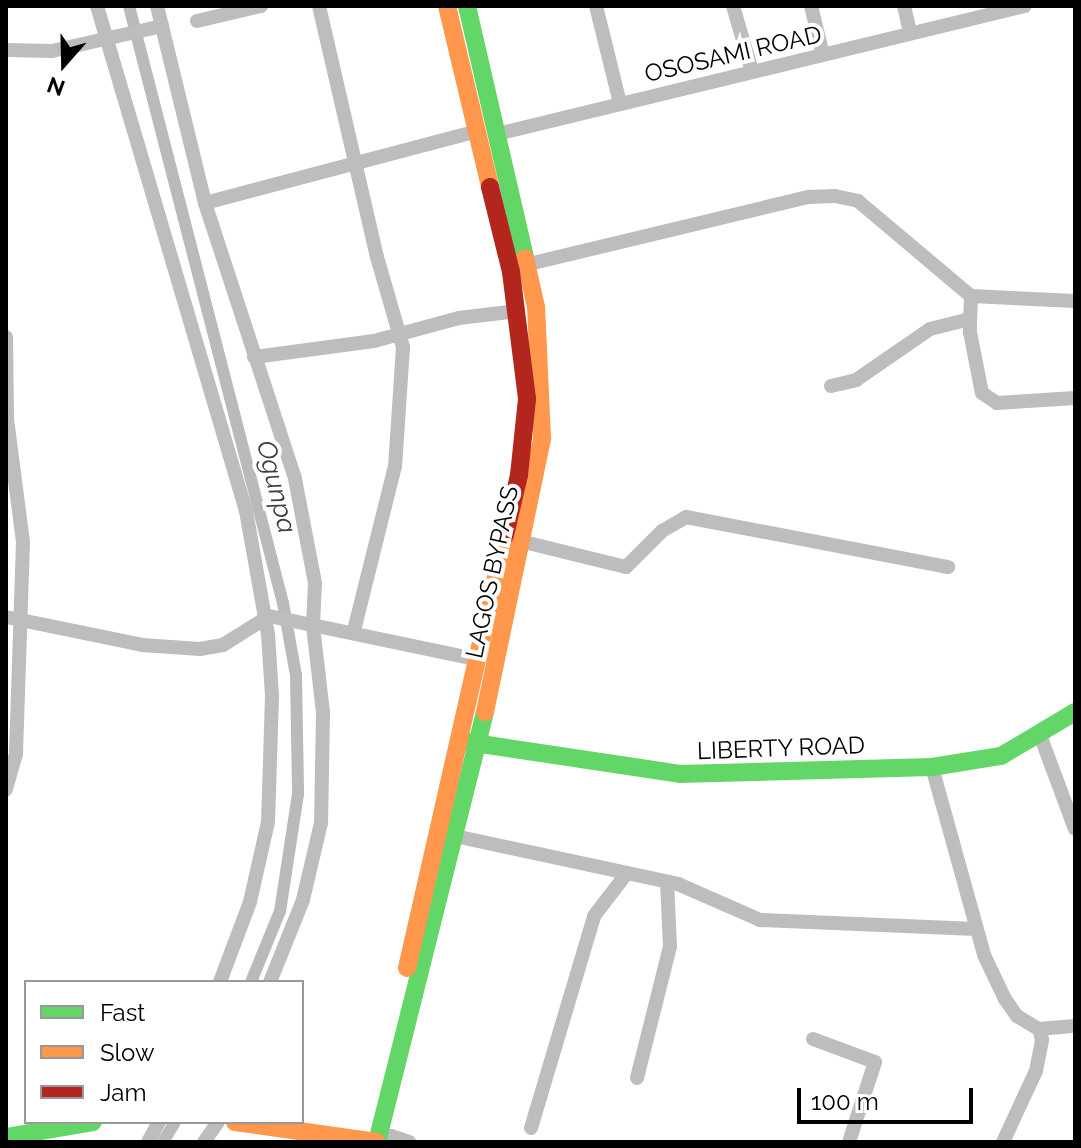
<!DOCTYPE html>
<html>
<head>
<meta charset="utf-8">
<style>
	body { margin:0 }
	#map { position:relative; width:1081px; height:1148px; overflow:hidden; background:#fff; font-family:Raleway,sans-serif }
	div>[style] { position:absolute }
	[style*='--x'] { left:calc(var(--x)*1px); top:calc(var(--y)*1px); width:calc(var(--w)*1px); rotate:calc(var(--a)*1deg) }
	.canal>* { height:12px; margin:-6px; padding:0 6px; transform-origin:6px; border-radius:6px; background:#bababa }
	.street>* { height:14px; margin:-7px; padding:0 7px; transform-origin:7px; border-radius:7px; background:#bdbdbd }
	.fast>* { height:18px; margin:-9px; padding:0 9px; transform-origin:9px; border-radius:9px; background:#63d668 }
	.slow>* { height:18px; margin:-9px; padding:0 9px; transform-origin:9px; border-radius:9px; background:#ff974d }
	.jam>* { height:18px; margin:-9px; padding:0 9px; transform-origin:9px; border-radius:9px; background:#b3261e }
	span { translate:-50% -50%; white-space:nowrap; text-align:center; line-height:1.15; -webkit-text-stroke:8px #fff; paint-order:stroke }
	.street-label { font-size:24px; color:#000 }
	.water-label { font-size:26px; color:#3d3d3d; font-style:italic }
	.frame { position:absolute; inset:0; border:8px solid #000; pointer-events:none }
	.legend { position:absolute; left:24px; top:980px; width:280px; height:144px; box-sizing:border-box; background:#fff; border:2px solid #999; margin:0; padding:10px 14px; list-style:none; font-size:24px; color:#000 }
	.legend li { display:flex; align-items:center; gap:16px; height:40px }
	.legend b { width:40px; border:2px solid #999 }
	.north { position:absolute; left:24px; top:24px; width:80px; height:80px; -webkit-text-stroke:6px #fff; paint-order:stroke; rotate:200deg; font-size:22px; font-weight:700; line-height:32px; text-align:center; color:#000 }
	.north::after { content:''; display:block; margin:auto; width:28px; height:36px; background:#000; clip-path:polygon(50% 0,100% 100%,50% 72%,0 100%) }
	.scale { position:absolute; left:797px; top:1088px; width:176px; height:36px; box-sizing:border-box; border:4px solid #000; border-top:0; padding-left:10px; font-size:24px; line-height:28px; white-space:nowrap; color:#000; -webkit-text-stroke:6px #fff; paint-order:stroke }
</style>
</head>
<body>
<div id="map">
	<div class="canal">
		<i style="--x:129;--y:6;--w:617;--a:75.54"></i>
		<i style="--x:283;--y:603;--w:73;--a:79.8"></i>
		<i style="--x:296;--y:675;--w:119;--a:89"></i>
		<i style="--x:298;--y:794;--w:118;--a:98.7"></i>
		<i style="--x:280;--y:911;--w:77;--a:112.2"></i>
		<i style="--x:163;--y:1142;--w:23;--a:-59"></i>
	</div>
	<div class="street">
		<i style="--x:97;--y:6;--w:527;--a:73.56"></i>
		<i style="--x:246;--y:511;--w:125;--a:79.9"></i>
		<i style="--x:268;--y:634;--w:62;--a:86.3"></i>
		<i style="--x:272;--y:696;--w:126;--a:91.8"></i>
		<i style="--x:268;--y:822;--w:82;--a:102.7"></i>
		<i style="--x:250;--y:902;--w:85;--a:110.6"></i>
		<i style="--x:157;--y:6;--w:203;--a:76.3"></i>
		<i style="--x:205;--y:203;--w:290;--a:71.9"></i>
		<i style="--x:295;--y:479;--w:106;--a:79.1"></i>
		<i style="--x:315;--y:583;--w:43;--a:92.7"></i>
		<i style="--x:313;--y:626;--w:87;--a:83.4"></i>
		<i style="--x:323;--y:712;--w:111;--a:91"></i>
		<i style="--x:321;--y:823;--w:79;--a:103.2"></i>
		<i style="--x:303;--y:900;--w:88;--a:111.9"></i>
		<i style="--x:319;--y:6;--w:258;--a:77"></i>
		<i style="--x:377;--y:257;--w:94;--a:73.9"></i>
		<i style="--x:403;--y:347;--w:119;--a:93.8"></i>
		<i style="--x:395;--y:466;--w:170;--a:104"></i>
		<i style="--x:596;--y:6;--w:100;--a:76.1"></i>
		<i style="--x:733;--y:6;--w:68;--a:73.7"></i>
		<i style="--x:811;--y:6;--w:50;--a:76.2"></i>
		<i style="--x:904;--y:6;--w:27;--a:77"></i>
		<i style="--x:197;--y:21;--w:66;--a:-13.2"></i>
		<i style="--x:6;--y:50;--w:46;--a:1.2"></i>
		<i style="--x:52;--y:51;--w:113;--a:-12.8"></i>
		<i style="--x:497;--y:134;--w:543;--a:-13.63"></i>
		<i style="--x:205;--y:203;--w:281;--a:-14.8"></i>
		<i style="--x:529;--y:264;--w:288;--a:-13.5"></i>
		<i style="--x:809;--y:197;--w:26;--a:-2"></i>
		<i style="--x:835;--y:196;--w:24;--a:12"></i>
		<i style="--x:858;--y:201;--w:148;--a:40.1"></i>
		<i style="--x:971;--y:296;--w:104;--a:2.8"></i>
		<i style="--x:971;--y:296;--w:36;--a:92"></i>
		<i style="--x:970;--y:332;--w:62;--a:78.9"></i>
		<i style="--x:982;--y:393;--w:18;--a:34"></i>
		<i style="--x:997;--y:403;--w:78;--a:-3.7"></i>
		<i style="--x:6;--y:337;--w:82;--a:89.3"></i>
		<i style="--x:7;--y:419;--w:124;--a:82.6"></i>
		<i style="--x:23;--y:542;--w:212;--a:91.9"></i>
		<i style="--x:16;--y:754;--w:37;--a:106"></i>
		<i style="--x:254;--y:357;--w:121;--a:-7.6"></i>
		<i style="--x:374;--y:341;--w:88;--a:-15.1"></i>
		<i style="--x:459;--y:318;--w:59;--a:-6.8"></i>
		<i style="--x:831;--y:386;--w:26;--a:-13"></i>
		<i style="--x:856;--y:380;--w:90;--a:-34.6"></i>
		<i style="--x:930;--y:329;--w:41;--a:-14"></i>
		<i style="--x:524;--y:542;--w:105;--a:13.8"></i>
		<i style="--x:626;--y:567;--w:51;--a:-45"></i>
		<i style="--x:662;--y:531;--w:28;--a:-30"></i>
		<i style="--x:686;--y:517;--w:267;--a:10.8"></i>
		<i style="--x:6;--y:617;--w:139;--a:11.6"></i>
		<i style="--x:142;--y:645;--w:58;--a:3.9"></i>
		<i style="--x:200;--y:649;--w:23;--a:-10"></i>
		<i style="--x:223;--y:645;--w:54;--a:-32.2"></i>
		<i style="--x:269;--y:616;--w:215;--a:11.8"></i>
		<i style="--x:1040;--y:735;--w:100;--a:69.6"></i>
		<i style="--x:932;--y:767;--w:195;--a:74.5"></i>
		<i style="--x:984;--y:955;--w:49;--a:64.5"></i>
		<i style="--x:1005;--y:999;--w:21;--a:55"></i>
		<i style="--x:1017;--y:1016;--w:26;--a:31"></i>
		<i style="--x:1039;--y:1029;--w:36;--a:-5"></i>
		<i style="--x:455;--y:836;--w:228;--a:12.1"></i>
		<i style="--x:678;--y:884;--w:90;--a:23.7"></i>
		<i style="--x:760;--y:920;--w:216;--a:2.4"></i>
		<i style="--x:813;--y:1039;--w:66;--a:20.4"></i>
		<i style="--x:875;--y:1062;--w:84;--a:108"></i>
		<i style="--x:637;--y:1078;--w:135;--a:-75.9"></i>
		<i style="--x:670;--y:947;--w:65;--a:-92.6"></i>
		<i style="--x:531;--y:1128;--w:221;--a:-73.4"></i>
		<i style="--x:594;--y:916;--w:54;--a:-52.5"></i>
		<i style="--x:148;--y:1142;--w:23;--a:-61"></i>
		<i style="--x:204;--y:1142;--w:24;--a:-55"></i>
		<i style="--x:382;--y:1142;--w:11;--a:-34"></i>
		<i style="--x:391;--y:1136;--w:19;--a:18"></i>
		<i style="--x:1003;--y:1142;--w:78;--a:-65.1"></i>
		<i style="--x:1036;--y:1071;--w:32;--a:-79"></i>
		<i style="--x:1042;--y:1040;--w:11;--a:-105"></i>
	</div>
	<div class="fast">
		<i style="--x:467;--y:6;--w:259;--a:77"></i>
		<i style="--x:467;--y:742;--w:215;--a:8.5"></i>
		<i style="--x:680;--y:774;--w:252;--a:-1.6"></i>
		<i style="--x:932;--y:767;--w:70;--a:-9.1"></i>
		<i style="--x:1001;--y:756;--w:86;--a:-30.7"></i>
		<i style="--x:6;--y:1137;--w:88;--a:-9.8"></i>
		<i style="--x:377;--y:1142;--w:443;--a:-75.9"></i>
	</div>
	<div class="slow">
		<i style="--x:447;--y:6;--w:186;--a:76.6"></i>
		<i style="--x:485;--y:712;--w:280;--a:-78.2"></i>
		<i style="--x:542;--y:438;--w:131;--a:-92.6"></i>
		<i style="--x:536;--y:307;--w:50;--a:-102.7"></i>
		<i style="--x:407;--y:968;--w:444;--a:-77.2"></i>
		<i style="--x:235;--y:1122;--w:143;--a:8"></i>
	</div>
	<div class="jam">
		<i style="--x:490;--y:187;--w:88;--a:76.1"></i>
		<i style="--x:511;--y:272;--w:128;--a:82.8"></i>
		<i style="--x:527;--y:399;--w:76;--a:96"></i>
		<i style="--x:519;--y:475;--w:62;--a:103.1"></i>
	</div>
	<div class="street-label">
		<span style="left:733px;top:54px;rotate:-13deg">OSOSAMI ROAD</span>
		<span style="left:492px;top:572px;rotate:-78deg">LAGOS BYPASS</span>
		<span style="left:781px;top:748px;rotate:-2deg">LIBERTY ROAD</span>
	</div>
	<div class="water-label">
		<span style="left:276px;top:487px;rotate:76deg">Ogunpa</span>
	</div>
	<div class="frame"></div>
	<ul class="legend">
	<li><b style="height:10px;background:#63d668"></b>Fast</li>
	<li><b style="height:10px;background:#ff974d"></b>Slow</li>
	<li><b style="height:10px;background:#b3261e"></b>Jam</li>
	</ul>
	<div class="north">N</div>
	<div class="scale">100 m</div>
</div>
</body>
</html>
